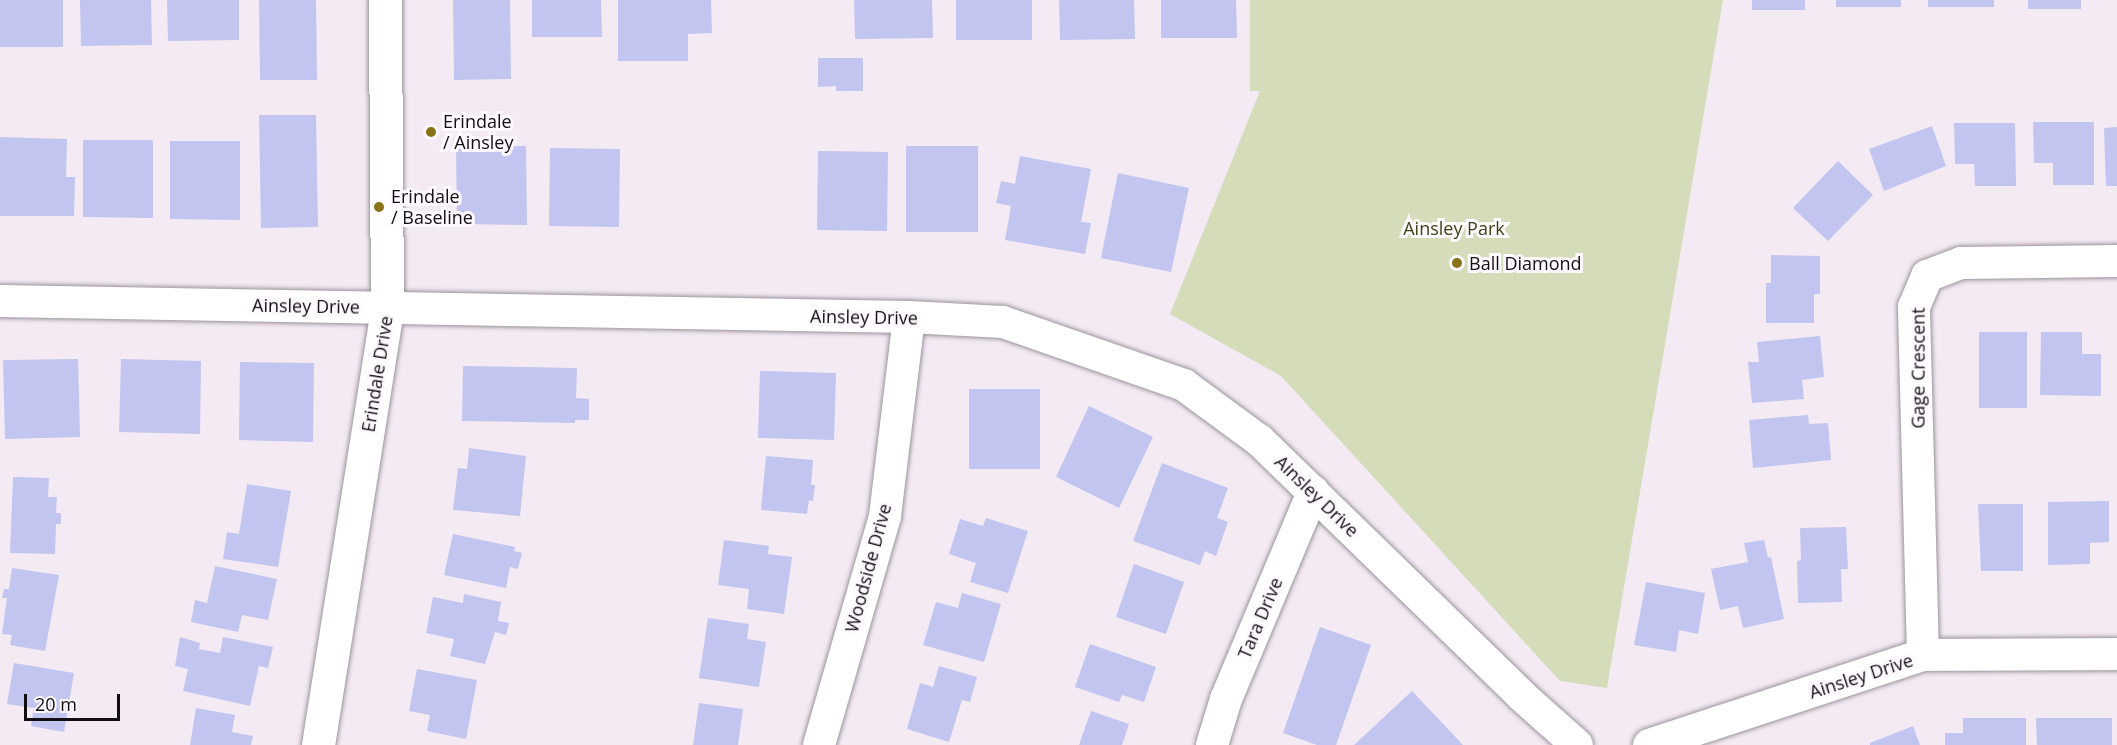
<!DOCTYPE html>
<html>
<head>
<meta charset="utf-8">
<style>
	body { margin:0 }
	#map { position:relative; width:2117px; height:745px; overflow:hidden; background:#f3eaf3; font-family:"Open Sans",sans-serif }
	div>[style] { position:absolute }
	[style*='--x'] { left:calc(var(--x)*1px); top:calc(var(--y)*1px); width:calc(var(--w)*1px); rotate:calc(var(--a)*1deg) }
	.green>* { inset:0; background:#d5dcba }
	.building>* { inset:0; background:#c1c5ef }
	.roads { filter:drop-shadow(0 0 2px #9b949c) drop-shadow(0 0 2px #9b949c) }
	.minor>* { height:32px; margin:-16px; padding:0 16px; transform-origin:16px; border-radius:16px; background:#fff }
	.tertiary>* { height:33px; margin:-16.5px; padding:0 16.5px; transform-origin:16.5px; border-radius:16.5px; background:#fff }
	.dots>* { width:16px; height:16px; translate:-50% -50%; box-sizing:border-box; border:3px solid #fef9fe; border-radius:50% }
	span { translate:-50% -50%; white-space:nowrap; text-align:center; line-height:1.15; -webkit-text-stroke:6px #fef9fe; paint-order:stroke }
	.poi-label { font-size:18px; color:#120f12 }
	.left { translate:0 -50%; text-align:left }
	.park-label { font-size:18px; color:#3c4313 }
	.street-label { font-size:18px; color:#120f12 }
	.scale { position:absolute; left:24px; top:694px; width:96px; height:27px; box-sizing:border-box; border:3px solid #120f12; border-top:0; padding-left:8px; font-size:18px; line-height:21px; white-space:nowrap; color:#120f12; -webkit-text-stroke:4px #fef9fe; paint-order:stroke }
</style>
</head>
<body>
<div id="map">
	<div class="green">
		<i style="clip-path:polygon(1250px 0,1723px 0,1607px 688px,1560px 681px,1281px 376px,1170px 314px,1260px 91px,1250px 91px)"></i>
	</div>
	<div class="building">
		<i style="clip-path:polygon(0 0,63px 0,63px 47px,0 47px)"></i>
		<i style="clip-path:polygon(80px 0,151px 0,152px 45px,81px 46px)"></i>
		<i style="clip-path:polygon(167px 0,239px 0,239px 40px,168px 41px)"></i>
		<i style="clip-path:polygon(259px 0,316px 0,317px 80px,260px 80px)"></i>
		<i style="clip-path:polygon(453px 0,510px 0,511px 79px,454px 80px)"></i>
		<i style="clip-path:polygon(532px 0,601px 0,602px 37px,532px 37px)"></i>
		<i style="clip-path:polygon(618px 0,711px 0,712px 33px,688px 34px,688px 61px,618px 61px)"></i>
		<i style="clip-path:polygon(854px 0,932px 0,933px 38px,855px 39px)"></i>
		<i style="clip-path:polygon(956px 0,1032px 0,1032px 40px,956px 40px)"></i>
		<i style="clip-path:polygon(1059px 0,1134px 0,1135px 39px,1060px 40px)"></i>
		<i style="clip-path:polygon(1161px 0,1236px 0,1237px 38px,1161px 38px)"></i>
		<i style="clip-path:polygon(1752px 0,1805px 0,1805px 10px,1752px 10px)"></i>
		<i style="clip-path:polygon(1836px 0,1901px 0,1901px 7px,1836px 7px)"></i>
		<i style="clip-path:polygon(1928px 0,1994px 0,1994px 7px,1928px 7px)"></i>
		<i style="clip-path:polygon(2028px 0,2081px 0,2081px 9px,2028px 9px)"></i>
		<i style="clip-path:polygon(818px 58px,863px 58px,863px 91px,836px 91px,836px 86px,818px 87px)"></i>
		<i style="clip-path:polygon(259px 115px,316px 115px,318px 227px,261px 228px)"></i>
		<i style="clip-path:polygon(2033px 122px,2094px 122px,2094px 185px,2053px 185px,2053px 163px,2034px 163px)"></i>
		<i style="clip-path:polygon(1954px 123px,2015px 123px,2016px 186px,1975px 186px,1974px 164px,1955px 164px)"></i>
		<i style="clip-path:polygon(1932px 126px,1946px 166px,1884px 191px,1869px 149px)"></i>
		<i style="clip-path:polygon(2117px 127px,2117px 186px,2106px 186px,2104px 128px)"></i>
		<i style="clip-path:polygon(0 137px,67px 139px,66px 177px,75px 177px,74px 216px,0 216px)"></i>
		<i style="clip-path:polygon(83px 140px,153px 140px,153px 218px,83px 217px)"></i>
		<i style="clip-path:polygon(170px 141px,240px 141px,240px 220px,170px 219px)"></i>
		<i style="clip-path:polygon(456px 146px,526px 146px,527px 225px,457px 224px)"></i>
		<i style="clip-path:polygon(906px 146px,978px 146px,978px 232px,906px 232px)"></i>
		<i style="clip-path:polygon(550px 148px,620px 149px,619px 227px,549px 226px)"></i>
		<i style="clip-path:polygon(818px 151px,888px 152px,887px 231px,817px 230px)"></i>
		<i style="clip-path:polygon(1020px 156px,1091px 169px,1081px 222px,1091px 223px,1085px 254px,1005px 240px,1011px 206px,996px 203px,1001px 181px,1015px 184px)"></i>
		<i style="clip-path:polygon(1838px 161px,1873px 195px,1828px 241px,1793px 208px)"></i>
		<i style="clip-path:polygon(1118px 173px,1189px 188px,1171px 272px,1101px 258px)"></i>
		<i style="clip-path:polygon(1771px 255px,1820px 256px,1820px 294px,1814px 294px,1814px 323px,1766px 323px,1766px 283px,1771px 283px)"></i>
		<i style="clip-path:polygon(1979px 332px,2027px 332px,2027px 408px,1979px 408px)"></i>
		<i style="clip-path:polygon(2041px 332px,2082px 332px,2082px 354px,2101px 354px,2101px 396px,2040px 395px)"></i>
		<i style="clip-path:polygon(1820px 336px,1824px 377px,1802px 380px,1804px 399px,1752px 403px,1748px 362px,1759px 362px,1757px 342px)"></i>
		<i style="clip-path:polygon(78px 359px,80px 437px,5px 439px,3px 360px)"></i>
		<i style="clip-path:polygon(121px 359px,201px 361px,200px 434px,119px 432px)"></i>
		<i style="clip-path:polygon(240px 362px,314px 363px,313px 442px,239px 440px)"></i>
		<i style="clip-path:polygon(463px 366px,577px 368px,576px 398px,589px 399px,589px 420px,575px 420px,575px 423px,462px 421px)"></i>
		<i style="clip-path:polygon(760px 371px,836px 373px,834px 440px,758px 438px)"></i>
		<i style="clip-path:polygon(969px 389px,1040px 389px,1040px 469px,969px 469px)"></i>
		<i style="clip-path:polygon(1089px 406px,1153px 437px,1119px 508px,1056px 477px)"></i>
		<i style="clip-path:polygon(1808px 415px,1809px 424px,1828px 423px,1831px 460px,1753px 468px,1749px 420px)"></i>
		<i style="clip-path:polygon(469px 448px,526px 456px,520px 516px,453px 510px,458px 468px,467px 469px)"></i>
		<i style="clip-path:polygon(766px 456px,813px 460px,811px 485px,815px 485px,813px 501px,809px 500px,807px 514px,761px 510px)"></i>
		<i style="clip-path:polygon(1162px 463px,1228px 488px,1217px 518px,1228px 522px,1216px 556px,1205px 551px,1200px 565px,1133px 541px)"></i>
		<i style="clip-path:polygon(13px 477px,49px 478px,48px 497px,57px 497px,56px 513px,61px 513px,61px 524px,56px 524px,55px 554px,10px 553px)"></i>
		<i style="clip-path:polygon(247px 484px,291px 491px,278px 567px,223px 559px,227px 532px,239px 534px)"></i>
		<i style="clip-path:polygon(2109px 501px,2109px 542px,2090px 543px,2090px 564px,2048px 565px,2048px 502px)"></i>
		<i style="clip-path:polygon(1978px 504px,2023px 504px,2023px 571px,1981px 571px)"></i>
		<i style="clip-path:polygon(986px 518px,1028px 531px,1008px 593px,970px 582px,976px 563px,949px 554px,960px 519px,983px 526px)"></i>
		<i style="clip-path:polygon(1846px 527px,1848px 569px,1841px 569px,1842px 602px,1798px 603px,1797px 561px,1801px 560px,1800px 528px)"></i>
		<i style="clip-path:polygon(453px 534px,515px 547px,514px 551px,522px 553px,518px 569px,510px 567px,506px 588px,444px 575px)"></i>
		<i style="clip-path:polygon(724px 540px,769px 546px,768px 554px,792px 557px,784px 614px,747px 609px,749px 589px,718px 585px)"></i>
		<i style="clip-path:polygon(1764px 540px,1768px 558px,1771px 557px,1784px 619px,1743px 628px,1738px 606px,1720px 610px,1711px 569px,1748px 562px,1744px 543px)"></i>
		<i style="clip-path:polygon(1134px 564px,1184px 582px,1166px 634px,1116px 617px)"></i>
		<i style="clip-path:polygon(215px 566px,277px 579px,268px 620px,242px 615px,238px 632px,191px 622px,195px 600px,207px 603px)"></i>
		<i style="clip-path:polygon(12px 568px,59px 575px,45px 651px,10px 645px,12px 635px,2px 634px,7px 598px,2px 598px,4px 589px,9px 589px)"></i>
		<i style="clip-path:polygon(1646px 582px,1705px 593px,1698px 634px,1679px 630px,1676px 652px,1634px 645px)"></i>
		<i style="clip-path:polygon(962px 593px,1001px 604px,984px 662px,923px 645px,936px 602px,958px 608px)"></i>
		<i style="clip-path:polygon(464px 594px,501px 602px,498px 621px,509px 623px,506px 635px,495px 632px,485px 664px,450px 656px,454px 639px,426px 633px,433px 597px,463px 603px)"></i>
		<i style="clip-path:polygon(708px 618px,749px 624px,747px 639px,766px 642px,759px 687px,699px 678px)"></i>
		<i style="clip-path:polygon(1320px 627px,1371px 645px,1336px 745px,1317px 745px,1283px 733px)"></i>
		<i style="clip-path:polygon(180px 637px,200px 643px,199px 649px,220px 653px,223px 637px,273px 647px,268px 668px,259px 666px,250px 706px,183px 691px,188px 669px,175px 666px)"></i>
		<i style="clip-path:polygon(1090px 644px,1156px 667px,1144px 702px,1122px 695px,1119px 702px,1075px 687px)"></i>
		<i style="clip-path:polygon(14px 663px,74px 673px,64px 732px,31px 726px,34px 708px,7px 704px)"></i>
		<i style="clip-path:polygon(939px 666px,977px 677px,970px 702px,962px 700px,949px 742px,907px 729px,920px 683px,933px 687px)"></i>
		<i style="clip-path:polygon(417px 669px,477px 680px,466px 739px,427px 731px,430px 715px,409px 711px)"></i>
		<i style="clip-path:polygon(1412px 691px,1463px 745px,1354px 745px)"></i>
		<i style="clip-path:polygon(699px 703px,743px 709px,738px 745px,693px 745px)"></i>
		<i style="clip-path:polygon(196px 708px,235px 715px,232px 732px,253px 736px,251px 745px,190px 745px)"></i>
		<i style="clip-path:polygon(1091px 711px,1129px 724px,1122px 745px,1079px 745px)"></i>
		<i style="clip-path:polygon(1963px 718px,2026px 718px,2026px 745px,1945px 745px,1945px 733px,1963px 733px)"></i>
		<i style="clip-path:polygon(2036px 718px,2112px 718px,2112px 745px,2037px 745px)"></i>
		<i style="clip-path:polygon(1913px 726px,1920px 745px,1870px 745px,1870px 743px)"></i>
	</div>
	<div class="roads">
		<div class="minor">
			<i style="--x:0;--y:301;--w:909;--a:1.01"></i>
			<i style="--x:909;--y:317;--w:94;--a:3"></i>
			<i style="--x:1003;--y:322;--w:192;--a:19.2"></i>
			<i style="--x:1184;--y:385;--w:93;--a:36.3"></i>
			<i style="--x:1259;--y:440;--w:368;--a:44.2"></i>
			<i style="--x:1523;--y:697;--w:72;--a:41.6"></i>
			<i style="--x:1923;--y:655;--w:348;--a:-91.5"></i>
			<i style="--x:1914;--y:307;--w:34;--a:-67"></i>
			<i style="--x:1927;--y:276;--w:36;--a:-21"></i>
			<i style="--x:1961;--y:263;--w:156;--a:-0.7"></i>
			<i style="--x:819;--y:745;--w:238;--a:-73.9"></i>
			<i style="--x:885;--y:516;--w:200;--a:-83.1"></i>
			<i style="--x:1212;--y:745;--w:48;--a:-73.1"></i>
			<i style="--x:1226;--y:699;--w:225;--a:-67.2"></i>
			<i style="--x:1649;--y:745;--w:288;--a:-18.2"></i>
			<i style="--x:1923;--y:655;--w:194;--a:-0.3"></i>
		</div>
		<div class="tertiary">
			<i style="--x:318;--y:745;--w:443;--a:-81"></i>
			<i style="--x:387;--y:307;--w:307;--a:-90.4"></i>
		</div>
	</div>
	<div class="dots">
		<i style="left:431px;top:132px;background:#877315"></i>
		<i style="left:379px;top:207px;background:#877315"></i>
		<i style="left:1457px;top:263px;background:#877315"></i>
	</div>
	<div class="poi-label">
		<span class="left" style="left:443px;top:132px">Erindale<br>/ Ainsley</span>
		<span class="left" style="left:391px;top:207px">Erindale<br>/ Baseline</span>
		<span class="left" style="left:1469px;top:263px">Ball Diamond</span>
	</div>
	<div class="park-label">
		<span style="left:1454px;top:228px">Ainsley Park</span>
	</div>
	<div class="street-label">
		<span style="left:306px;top:306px;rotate:1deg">Ainsley Drive</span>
		<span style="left:864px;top:317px;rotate:1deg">Ainsley Drive</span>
		<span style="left:1918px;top:368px;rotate:-90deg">Gage Crescent</span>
		<span style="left:377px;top:374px;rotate:-81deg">Erindale Drive</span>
		<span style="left:1317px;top:496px;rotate:44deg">Ainsley Drive</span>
		<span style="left:868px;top:568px;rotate:-75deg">Woodside Drive</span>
		<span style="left:1260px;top:618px;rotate:-67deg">Tara Drive</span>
		<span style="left:1861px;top:676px;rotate:-18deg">Ainsley Drive</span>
	</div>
	<div class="scale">20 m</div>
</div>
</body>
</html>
